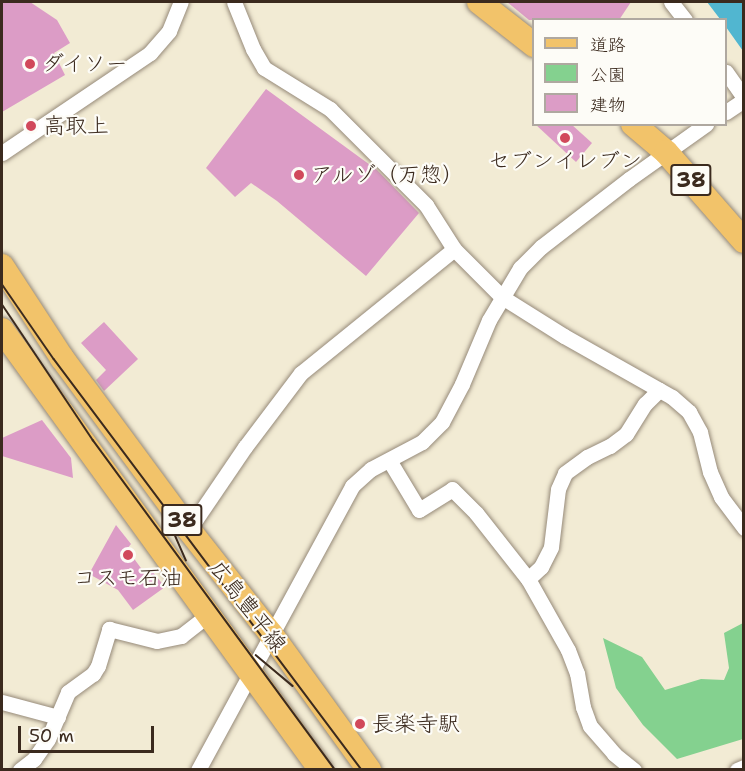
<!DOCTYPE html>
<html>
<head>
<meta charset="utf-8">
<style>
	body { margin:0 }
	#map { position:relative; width:745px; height:771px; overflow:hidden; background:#f2ebd4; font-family:"Shantell Sans","Klee One",sans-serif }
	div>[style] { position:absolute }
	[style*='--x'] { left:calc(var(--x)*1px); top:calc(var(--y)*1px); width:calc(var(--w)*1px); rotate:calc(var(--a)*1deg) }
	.green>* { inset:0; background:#84d18f }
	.water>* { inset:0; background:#51b6d0 }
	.building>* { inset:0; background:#dc9cc6 }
	.roads { filter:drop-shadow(0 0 2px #968a79) drop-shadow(0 0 2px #968a79) }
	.minor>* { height:15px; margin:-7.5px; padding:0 7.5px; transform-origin:7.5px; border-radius:7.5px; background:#fff }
	.primary>* { height:24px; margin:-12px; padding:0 12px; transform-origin:12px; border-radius:12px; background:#f2c36a }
	.tram>* { height:1.5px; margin:-0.75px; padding:0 0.75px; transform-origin:0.75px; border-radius:0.75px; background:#3b2a1e }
	.dots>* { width:16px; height:16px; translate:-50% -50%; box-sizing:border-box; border:3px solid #fdfcf7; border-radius:50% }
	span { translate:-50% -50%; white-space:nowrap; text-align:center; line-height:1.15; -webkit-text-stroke:4.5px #fdfcf7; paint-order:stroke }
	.shield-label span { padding:2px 4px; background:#fdfcf7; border:2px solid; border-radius:4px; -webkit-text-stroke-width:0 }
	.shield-label { font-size:21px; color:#3b2a1e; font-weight:700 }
	.poi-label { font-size:22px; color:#3b2a1e }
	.left { translate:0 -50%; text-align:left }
	.street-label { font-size:22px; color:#3b2a1e }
	.frame { position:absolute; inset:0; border:3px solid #3b2a1e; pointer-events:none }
	.legend { position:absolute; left:532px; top:18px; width:195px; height:108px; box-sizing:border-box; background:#fdfcf7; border:2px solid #afa8a0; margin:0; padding:8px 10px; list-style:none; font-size:18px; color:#3b2a1e }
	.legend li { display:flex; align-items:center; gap:12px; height:30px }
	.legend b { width:30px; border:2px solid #afa8a0 }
	.scale { position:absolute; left:18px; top:726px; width:136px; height:27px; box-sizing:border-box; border:3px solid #3b2a1e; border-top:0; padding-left:8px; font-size:18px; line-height:21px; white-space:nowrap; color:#3b2a1e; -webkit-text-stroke:4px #fdfcf7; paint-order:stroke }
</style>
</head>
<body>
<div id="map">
	<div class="green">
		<i style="clip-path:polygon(743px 623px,743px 739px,677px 759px,643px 725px,616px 688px,603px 638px,642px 657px,665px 690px,701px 679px,724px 680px,729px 668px,724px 633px)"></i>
	</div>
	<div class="water">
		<i style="clip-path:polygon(707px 2px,743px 2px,743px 51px,726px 27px,726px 20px,720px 19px)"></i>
	</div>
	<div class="building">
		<i style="clip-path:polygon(2px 2px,30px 2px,57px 20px,70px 43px,54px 53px,65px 75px,2px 112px)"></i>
		<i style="clip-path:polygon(507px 2px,631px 2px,619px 20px,529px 20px)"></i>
		<i style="clip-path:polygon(266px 89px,377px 170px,419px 213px,366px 276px,277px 201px,251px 183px,235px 197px,206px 168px)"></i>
		<i style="clip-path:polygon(535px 124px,571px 124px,592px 143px,576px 162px)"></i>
		<i style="clip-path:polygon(104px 322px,138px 359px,104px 391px,96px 380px,106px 370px,81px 343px)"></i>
		<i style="clip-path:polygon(42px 420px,71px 458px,73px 478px,2px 456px,2px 438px)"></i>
		<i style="clip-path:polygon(116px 525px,131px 544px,127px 549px,146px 575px,152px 571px,165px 587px,133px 610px,118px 590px,89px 574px)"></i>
	</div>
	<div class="roads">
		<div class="minor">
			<i style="--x:234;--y:2;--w:51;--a:68"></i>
			<i style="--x:253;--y:49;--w:22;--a:60"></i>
			<i style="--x:264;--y:68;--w:78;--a:31.8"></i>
			<i style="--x:330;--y:109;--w:136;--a:45"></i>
			<i style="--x:426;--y:205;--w:52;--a:57.5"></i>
			<i style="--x:454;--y:249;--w:68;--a:45"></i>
			<i style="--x:502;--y:297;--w:73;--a:32.2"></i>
			<i style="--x:564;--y:336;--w:124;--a:29.5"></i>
			<i style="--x:672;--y:397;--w:23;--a:41"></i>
			<i style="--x:689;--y:412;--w:23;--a:61"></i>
			<i style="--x:700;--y:432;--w:41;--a:76"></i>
			<i style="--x:710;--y:472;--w:27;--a:66"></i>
			<i style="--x:721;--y:497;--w:39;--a:53"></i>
			<i style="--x:671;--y:2;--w:23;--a:52"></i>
			<i style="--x:726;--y:72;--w:32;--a:55"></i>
			<i style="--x:726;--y:112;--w:22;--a:-34"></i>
			<i style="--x:2;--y:153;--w:179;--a:-34"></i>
			<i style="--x:150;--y:53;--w:29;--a:-49"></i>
			<i style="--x:169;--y:31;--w:31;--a:-68"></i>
			<i style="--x:389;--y:460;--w:58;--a:59"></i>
			<i style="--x:419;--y:510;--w:39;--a:-32"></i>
			<i style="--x:452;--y:489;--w:34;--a:45"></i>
			<i style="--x:476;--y:513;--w:84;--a:51.8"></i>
			<i style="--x:528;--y:579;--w:81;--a:60.6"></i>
			<i style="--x:568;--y:650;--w:25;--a:69"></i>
			<i style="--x:577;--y:673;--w:35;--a:80"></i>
			<i style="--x:583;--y:707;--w:20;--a:70"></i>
			<i style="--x:590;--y:726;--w:37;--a:49"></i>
			<i style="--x:614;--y:754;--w:26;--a:39"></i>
			<i style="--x:186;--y:526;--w:12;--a:-35"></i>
			<i style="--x:196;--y:519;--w:87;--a:-55.8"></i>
			<i style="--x:245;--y:447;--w:93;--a:-52.9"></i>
			<i style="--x:301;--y:373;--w:197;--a:-39"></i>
			<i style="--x:528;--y:579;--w:18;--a:-43"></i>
			<i style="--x:541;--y:567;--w:22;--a:-63"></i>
			<i style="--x:551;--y:547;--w:58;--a:-83.1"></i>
			<i style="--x:558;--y:489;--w:17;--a:-66"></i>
			<i style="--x:565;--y:473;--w:27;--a:-36"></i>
			<i style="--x:587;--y:457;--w:25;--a:-26"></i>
			<i style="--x:610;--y:446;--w:20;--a:-37"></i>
			<i style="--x:626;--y:434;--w:36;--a:-58"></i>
			<i style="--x:645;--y:404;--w:20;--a:-45"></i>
			<i style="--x:2;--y:702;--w:58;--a:15"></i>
			<i style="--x:20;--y:770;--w:18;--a:-38"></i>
			<i style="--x:34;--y:759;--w:24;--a:-55"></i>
			<i style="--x:48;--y:739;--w:51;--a:-66.9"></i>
			<i style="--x:68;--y:692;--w:31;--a:-36"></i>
			<i style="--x:93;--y:674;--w:9;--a:-58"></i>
			<i style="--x:98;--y:666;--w:39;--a:-73"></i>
			<i style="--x:109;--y:629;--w:49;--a:14"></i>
			<i style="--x:157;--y:641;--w:25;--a:-12"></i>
			<i style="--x:181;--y:636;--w:34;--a:-38"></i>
			<i style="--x:198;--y:770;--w:323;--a:-61.5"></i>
			<i style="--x:352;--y:486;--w:25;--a:-42"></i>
			<i style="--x:371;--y:469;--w:58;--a:-27.9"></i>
			<i style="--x:422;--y:442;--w:28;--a:-45"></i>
			<i style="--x:442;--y:422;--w:43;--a:-62.2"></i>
			<i style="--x:462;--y:384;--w:69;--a:-67.1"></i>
			<i style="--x:489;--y:320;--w:61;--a:-59.2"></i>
			<i style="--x:520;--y:268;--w:30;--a:-45"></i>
			<i style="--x:541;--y:247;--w:111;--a:-37.7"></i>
			<i style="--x:629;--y:179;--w:95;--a:-35.5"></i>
			<i style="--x:737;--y:770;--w:8;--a:-23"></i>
		</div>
		<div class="primary">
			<i style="--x:479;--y:2;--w:70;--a:38"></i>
			<i style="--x:633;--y:124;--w:43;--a:40.3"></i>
			<i style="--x:666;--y:152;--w:118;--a:48.8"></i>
			<i style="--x:2;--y:266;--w:110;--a:56.9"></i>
			<i style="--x:62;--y:358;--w:209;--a:53.6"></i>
			<i style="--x:186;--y:526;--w:137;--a:51.8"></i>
			<i style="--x:271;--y:634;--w:168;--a:54.2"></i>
			<i style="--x:2;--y:330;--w:543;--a:54.06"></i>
		</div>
	</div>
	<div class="tram">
		<i style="--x:2;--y:284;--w:91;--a:55.3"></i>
		<i style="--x:54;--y:359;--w:514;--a:53.15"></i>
		<i style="--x:2;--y:304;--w:164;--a:56.2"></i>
		<i style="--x:93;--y:440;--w:409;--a:53.7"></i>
		<i style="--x:169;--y:521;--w:43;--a:66.4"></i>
		<i style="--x:256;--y:655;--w:48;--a:40"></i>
	</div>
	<div class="dots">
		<i style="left:30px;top:64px;background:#d1495b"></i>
		<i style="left:31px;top:126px;background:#d1495b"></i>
		<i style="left:565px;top:138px;background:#d1495b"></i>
		<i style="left:299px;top:175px;background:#d1495b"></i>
		<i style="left:128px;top:555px;background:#d1495b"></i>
		<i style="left:360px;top:724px;background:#d1495b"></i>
	</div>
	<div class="shield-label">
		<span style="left:691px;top:180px">38</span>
		<span style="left:182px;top:520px">38</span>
	</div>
	<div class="poi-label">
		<span class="left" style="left:42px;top:64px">ダイソー</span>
		<span class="left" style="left:43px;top:126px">高取上</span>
		<span style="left:565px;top:161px">セブンイレブン</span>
		<span class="left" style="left:311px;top:175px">アルゾ（万惣）</span>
		<span style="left:128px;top:578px">コスモ石油</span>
		<span class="left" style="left:372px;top:724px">長楽寺駅</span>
	</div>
	<div class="street-label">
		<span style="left:248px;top:606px;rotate:52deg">広島豊平線</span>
	</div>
	<div class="frame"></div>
	<ul class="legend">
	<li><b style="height:8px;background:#f2c36a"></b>道路</li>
	<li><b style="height:16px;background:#84d18f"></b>公園</li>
	<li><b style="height:16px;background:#dc9cc6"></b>建物</li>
	</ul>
	<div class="scale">50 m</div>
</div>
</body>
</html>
